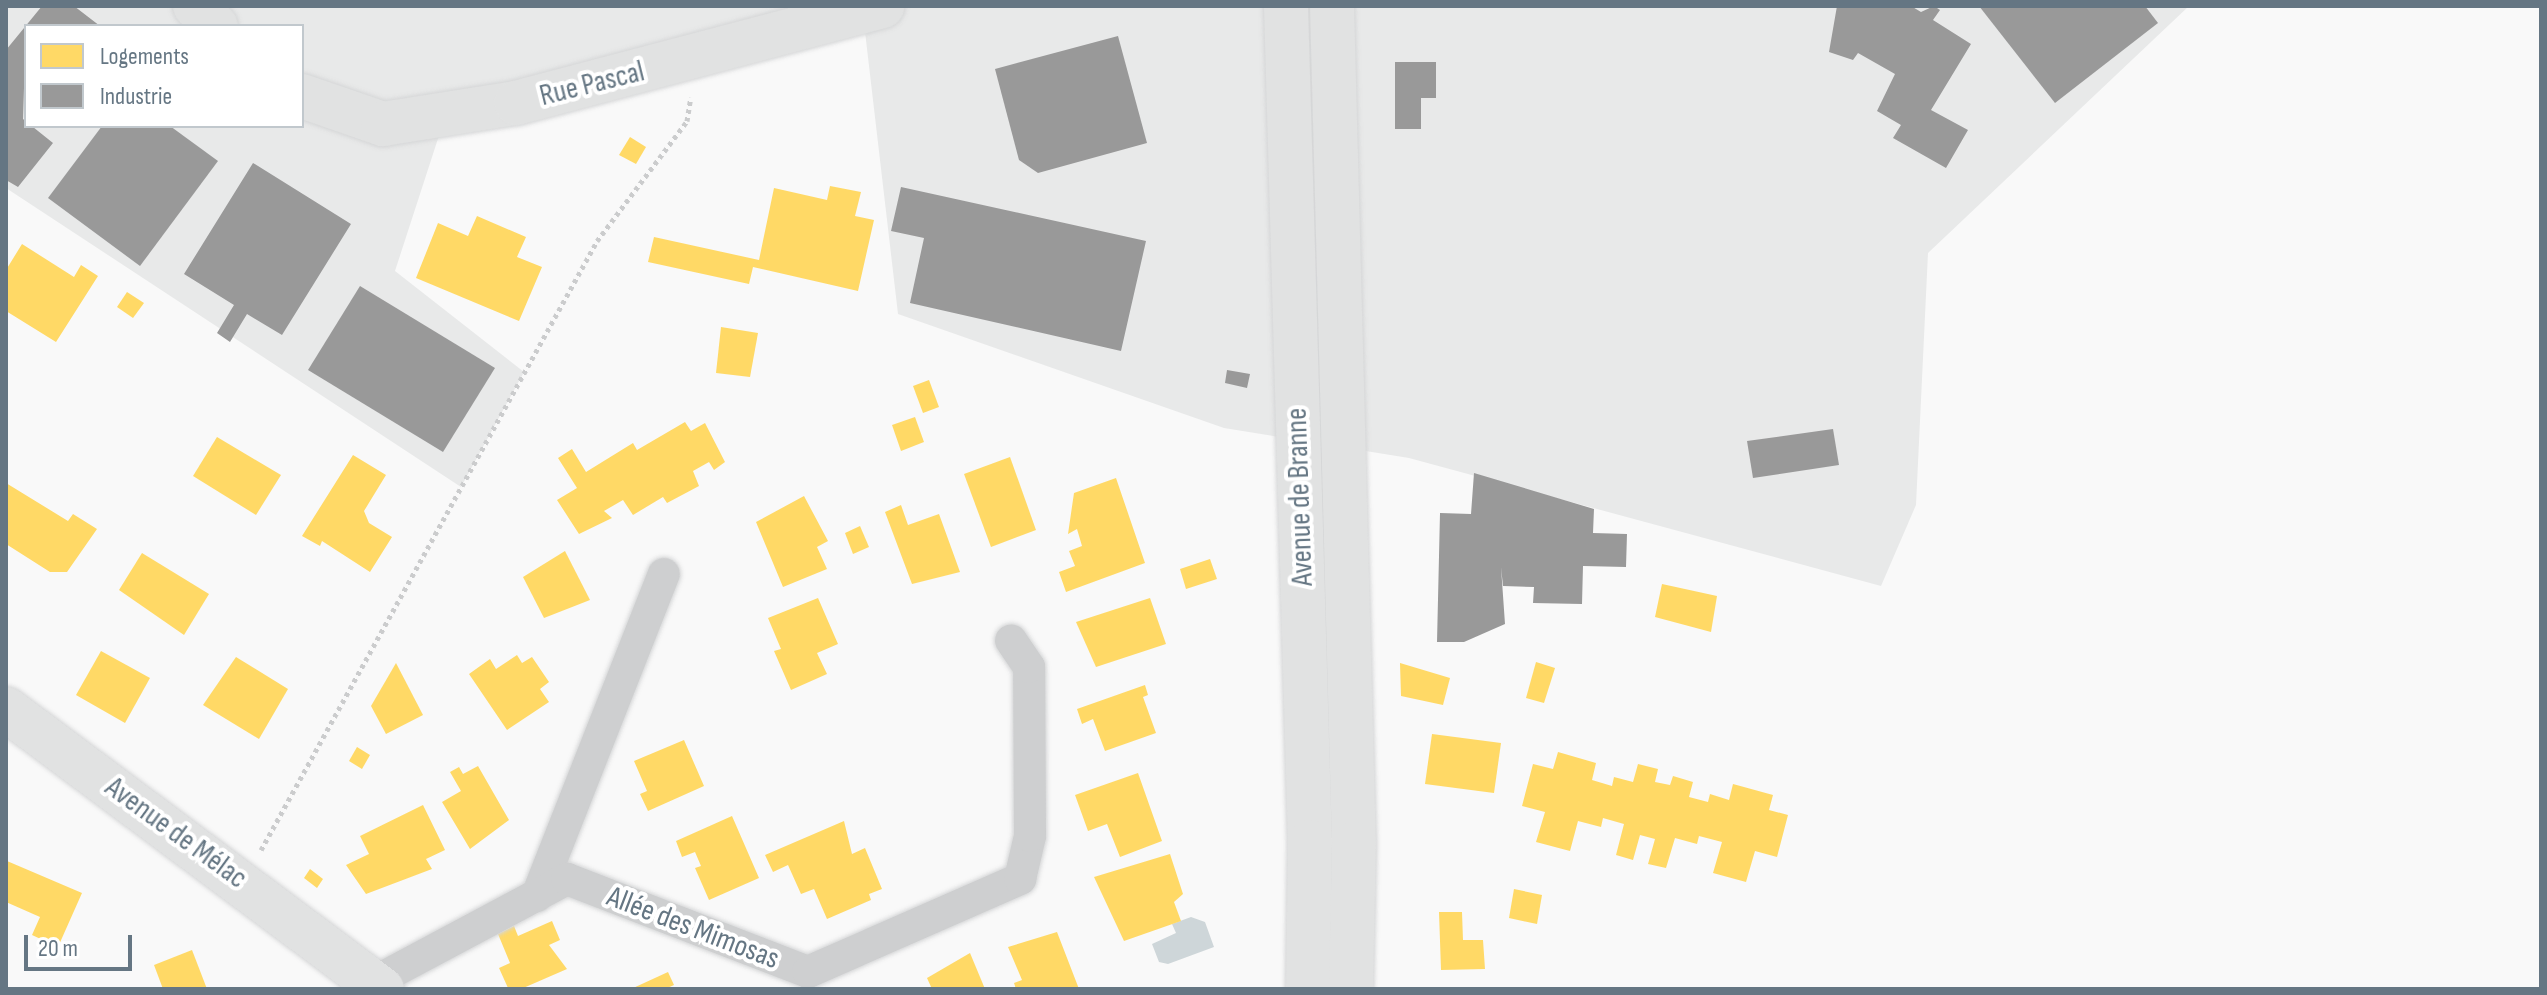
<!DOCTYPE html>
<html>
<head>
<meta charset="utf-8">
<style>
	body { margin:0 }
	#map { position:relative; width:2547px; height:995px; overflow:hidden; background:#f9f9f9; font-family:"Sofia Sans Condensed",sans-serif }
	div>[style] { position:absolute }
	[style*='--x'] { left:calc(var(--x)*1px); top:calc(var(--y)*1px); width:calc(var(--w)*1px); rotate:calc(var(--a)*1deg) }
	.built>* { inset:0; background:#e8e9e9 }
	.water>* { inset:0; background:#ced6d9 }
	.homes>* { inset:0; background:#ffd966 }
	.industry>* { inset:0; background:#999 }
	.path>* { height:5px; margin-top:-2.5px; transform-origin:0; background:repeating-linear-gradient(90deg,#cbcccd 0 4px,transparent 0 8px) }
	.roads { filter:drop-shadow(0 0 2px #d5d6d7) drop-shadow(0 0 2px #d5d6d7) }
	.street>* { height:32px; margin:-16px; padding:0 16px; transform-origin:16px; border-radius:16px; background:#cecfd0 }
	.secondary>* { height:44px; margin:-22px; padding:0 22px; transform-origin:22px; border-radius:22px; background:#e1e2e2 }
	.primary>* { height:44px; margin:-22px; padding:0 22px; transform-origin:22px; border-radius:22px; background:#e1e2e2 }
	span { translate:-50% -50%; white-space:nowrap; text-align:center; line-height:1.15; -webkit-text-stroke:8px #fff; paint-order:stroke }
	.street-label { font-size:30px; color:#657683 }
	.frame { position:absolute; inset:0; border:8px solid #657683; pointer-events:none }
	.legend { position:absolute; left:24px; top:24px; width:280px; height:104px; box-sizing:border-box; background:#fff; border:2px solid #c1c8cd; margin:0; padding:10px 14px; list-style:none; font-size:24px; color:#657683 }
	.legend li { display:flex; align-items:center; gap:16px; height:40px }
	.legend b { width:40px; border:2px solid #c1c8cd }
	.scale { position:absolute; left:24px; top:935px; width:108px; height:36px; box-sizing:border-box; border:4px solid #657683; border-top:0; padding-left:10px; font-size:24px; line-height:28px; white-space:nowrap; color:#657683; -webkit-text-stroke:6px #fff; paint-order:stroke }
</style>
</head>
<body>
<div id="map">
	<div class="built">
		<i style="clip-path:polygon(evenodd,6px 6px,826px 6px,446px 114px,395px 271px,524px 372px,461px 487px,6px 188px,6px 6px,26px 26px,302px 26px,302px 126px,26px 126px,26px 26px)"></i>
		<i style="clip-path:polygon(862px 6px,2189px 6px,1928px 253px,1916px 505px,1881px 586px,1409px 458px,1224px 428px,898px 314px)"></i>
	</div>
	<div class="water">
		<i style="clip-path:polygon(1191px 917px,1205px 922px,1214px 947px,1168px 964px,1159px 962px,1152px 944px,1176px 933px,1172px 924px)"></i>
	</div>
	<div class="homes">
		<i style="clip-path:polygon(630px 137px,646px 147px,636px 164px,619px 155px)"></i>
		<i style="clip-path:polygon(830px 186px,861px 192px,855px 216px,874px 220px,858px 291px,753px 267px,749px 284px,648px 262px,654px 237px,759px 260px,774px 188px,827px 200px)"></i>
		<i style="clip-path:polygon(477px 216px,526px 237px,517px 257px,542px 267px,519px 321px,416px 278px,438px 223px,468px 236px)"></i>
		<i style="clip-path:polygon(22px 244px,74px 277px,81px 265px,98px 276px,56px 342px,6px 311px,6px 270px)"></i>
		<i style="clip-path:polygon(127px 292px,144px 303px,133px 318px,117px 307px)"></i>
		<i style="clip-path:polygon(721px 327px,758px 333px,750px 377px,716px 373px)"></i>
		<i style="clip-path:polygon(929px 380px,939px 407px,923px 413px,913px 386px)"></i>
		<i style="clip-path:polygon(915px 417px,924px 442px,901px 451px,892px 425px)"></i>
		<i style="clip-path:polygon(685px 422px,691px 431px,705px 423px,725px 462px,714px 470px,709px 462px,693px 471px,699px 486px,667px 503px,663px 497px,633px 515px,623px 500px,604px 511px,612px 518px,579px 534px,557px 500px,577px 488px,558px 458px,572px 449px,586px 472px,633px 443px,637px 450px)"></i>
		<i style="clip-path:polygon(217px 437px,281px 475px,256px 515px,193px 476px)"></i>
		<i style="clip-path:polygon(353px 455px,386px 475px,364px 511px,369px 523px,392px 537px,370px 572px,322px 541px,320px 546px,302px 536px)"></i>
		<i style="clip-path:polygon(1010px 457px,1036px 530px,991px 547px,964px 474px)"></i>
		<i style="clip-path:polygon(1116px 478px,1145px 563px,1066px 592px,1059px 572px,1075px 566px,1069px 551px,1082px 546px,1077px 529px,1068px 534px,1074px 493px)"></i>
		<i style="clip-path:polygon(6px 483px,68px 521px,73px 514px,97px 529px,67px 572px,50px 572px,6px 544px)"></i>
		<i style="clip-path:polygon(804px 496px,828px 541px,817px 547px,827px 569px,783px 587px,756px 522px)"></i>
		<i style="clip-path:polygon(901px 505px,908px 525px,939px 514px,960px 572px,912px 584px,885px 512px)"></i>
		<i style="clip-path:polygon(860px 526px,869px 547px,853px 554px,845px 533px)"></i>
		<i style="clip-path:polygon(565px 551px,590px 600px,544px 618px,523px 577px)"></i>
		<i style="clip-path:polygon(142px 553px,209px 594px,184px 635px,119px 590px)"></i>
		<i style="clip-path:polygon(1210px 559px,1217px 579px,1186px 589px,1180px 569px)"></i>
		<i style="clip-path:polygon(1662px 584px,1717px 596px,1711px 632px,1655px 617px)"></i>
		<i style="clip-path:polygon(818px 598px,838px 644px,817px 653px,827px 674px,791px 690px,774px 651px,781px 649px,768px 618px)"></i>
		<i style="clip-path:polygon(1150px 598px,1166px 644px,1096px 667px,1076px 622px)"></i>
		<i style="clip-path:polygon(101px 651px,150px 678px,125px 723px,76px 695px)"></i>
		<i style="clip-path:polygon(517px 655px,522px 663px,532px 657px,549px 682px,540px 689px,549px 702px,507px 730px,469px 674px,490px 659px,496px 669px)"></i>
		<i style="clip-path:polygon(236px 657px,288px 689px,259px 739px,203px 705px)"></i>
		<i style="clip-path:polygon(1536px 662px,1555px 668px,1544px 703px,1526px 698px)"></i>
		<i style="clip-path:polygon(396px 663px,423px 715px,386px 734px,371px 706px)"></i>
		<i style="clip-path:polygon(1400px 663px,1450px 678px,1443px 705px,1401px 696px)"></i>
		<i style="clip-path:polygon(1145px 685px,1148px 695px,1143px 697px,1156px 733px,1105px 751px,1093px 719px,1082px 724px,1077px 709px)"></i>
		<i style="clip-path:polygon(1432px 734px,1501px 743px,1494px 793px,1425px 784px)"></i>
		<i style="clip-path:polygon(684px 740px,704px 786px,648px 811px,640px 794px,647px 791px,634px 761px)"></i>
		<i style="clip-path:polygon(357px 747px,370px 755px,362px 769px,349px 761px)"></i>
		<i style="clip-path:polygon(1558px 752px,1596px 763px,1592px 780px,1612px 786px,1614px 777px,1633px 782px,1638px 764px,1658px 769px,1655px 782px,1670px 785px,1673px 776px,1693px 782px,1689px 797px,1708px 802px,1710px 794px,1729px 800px,1733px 784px,1773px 795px,1769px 810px,1788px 815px,1777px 857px,1755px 851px,1746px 882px,1713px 873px,1722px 842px,1699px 836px,1697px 844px,1675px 838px,1666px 868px,1648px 864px,1655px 839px,1640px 835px,1633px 860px,1616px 855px,1624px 824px,1603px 818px,1601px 827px,1578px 821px,1570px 851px,1536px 842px,1545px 812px,1522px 806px,1533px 764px,1553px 769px)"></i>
		<i style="clip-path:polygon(478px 766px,509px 820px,470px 849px,442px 802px,461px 791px,450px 772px,459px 767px,463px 774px)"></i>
		<i style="clip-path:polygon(1138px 773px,1162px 841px,1120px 857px,1107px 824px,1088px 831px,1075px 795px)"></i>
		<i style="clip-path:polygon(423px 805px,445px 850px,426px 859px,432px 869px,366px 894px,346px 865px,369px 854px,360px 836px)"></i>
		<i style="clip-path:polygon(732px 816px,759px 878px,709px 900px,695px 868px,701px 866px,695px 852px,682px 857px,676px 841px)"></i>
		<i style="clip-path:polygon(844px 821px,852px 854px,865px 848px,882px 889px,869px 894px,871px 900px,827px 919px,814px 889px,801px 894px,788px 865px,773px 872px,765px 855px)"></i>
		<i style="clip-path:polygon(1170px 854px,1183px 894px,1174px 902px,1181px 921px,1124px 941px,1094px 877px)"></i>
		<i style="clip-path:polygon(7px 861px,82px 893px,58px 947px,32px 935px,40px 917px,6px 902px)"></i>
		<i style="clip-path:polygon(310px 869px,323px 879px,317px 888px,304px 878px)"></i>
		<i style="clip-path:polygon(1514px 889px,1542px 895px,1537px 924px,1509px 918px)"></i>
		<i style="clip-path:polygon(1439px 912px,1462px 912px,1463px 940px,1483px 940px,1485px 969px,1441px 970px)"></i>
		<i style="clip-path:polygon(552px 921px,560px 940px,549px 945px,567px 969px,521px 989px,508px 988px,499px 968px,510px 963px,498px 934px,514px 926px,518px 936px)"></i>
		<i style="clip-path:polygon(1057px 932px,1079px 989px,1016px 989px,1014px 983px,1022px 980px,1008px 947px)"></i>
		<i style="clip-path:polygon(192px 950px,207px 989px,163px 989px,154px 965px)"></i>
		<i style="clip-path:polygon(970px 953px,985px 989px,932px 989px,927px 978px)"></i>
		<i style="clip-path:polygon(668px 972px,674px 985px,665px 989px,631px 989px)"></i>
	</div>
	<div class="industry">
		<i style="clip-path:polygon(42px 6px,74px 6px,100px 26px,26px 26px,23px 119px,53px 143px,18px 187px,6px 180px,6px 50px)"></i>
		<i style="clip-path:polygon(1837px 6px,1911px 6px,1921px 12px,1934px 6px,1940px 10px,1933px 20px,1971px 44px,1931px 110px,1968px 130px,1946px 168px,1893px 138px,1901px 125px,1877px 111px,1895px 74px,1858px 53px,1853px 60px,1829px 52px)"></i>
		<i style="clip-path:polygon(1979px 6px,2145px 6px,2158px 23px,2055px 103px)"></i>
		<i style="clip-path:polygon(1118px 36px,1147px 143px,1038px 173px,1019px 160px,995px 69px)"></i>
		<i style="clip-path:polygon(1395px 62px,1436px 62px,1436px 98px,1421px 98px,1421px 129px,1395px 129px)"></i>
		<i style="clip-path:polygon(102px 126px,170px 126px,218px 161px,140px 266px,48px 198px)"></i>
		<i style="clip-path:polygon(253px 163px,351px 224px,282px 335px,247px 314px,230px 342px,217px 333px,234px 305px,184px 274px)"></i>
		<i style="clip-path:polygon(901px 187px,1146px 241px,1121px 351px,910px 303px,924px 238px,891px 231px)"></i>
		<i style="clip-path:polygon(360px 286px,495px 368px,443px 452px,308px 370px)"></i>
		<i style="clip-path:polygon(1227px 370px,1250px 374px,1247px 388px,1225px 383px)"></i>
		<i style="clip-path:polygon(1833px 429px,1839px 465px,1753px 478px,1747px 441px)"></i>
		<i style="clip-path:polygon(1474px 473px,1594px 509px,1593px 533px,1627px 534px,1626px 567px,1583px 566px,1582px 604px,1533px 603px,1534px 587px,1503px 586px,1501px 567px,1505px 624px,1464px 642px,1437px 642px,1440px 513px,1471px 514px)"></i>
	</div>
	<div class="path">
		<i style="--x:261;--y:850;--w:696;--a:-61.11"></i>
		<i style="--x:597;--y:241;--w:150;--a:-53.1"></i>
		<i style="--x:687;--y:121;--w:24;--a:-81"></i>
	</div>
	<div class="roads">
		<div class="street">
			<i style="--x:537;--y:896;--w:346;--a:-68.5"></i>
			<i style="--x:374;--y:982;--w:219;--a:-28.1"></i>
			<i style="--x:567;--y:879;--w:258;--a:21.1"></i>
			<i style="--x:808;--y:972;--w:232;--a:-23.7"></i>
			<i style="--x:1020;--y:879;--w:44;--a:-76.9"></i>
			<i style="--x:1030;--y:836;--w:169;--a:-90.3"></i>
			<i style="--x:1029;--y:667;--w:32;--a:-124"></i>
		</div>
		<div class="secondary">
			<i style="--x:195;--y:6;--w:29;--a:44"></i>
			<i style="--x:302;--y:96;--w:86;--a:19.1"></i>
			<i style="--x:383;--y:124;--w:135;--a:-9"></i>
			<i style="--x:516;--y:103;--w:379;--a:-14.8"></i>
			<i style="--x:6;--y:709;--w:469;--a:36.7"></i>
		</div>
		<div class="primary">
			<i style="--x:1286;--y:6;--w:836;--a:88.36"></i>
			<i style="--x:1310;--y:842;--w:147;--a:90.8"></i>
			<i style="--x:1332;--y:6;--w:838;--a:88.5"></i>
			<i style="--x:1354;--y:844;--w:145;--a:91.2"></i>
		</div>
	</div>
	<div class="street-label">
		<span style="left:592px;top:84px;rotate:-14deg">Rue Pascal</span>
		<span style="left:1300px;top:497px;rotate:-92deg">Avenue de Branne</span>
		<span style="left:176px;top:833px;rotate:36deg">Avenue de Mélac</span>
		<span style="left:693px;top:928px;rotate:21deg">Allée des Mimosas</span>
	</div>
	<div class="frame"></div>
	<ul class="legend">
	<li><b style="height:22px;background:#ffd966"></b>Logements</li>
	<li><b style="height:22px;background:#999"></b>Industrie</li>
	</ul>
	<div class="scale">20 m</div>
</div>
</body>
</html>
